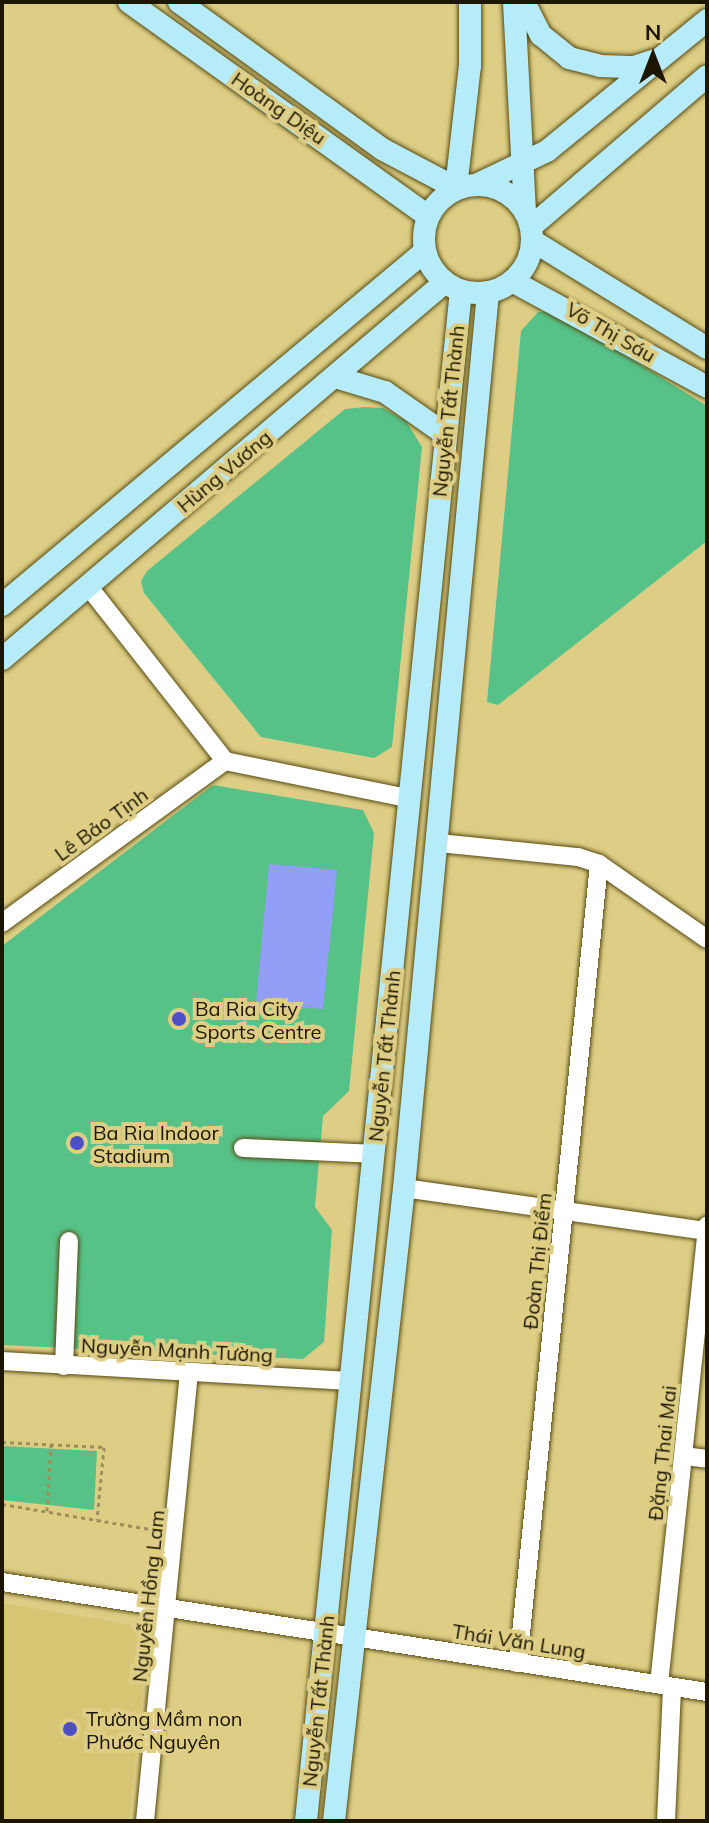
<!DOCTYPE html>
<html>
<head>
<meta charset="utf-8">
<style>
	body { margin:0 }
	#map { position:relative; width:709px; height:1823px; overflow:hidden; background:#dece85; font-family:Mulish,sans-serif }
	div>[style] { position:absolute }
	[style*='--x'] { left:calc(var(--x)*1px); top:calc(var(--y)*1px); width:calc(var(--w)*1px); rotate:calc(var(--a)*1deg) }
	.built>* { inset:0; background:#d6c573 }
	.green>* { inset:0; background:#56c288 }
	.water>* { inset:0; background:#939ef7 }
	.path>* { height:3px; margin-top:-1.5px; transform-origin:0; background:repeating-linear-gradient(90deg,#9c8f58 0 4px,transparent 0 8px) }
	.roads { filter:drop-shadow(0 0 2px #574b12) drop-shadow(0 0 2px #574b12) }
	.minor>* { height:18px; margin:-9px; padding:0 9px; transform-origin:9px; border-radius:9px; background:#fff }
	.major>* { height:22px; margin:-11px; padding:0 11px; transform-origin:11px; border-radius:11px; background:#b6ebfa }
	.major>.ring { margin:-11px; padding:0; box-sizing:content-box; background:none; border:22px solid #b6ebfa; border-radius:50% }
	.dots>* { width:22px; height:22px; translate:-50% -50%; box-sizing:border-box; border:4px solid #dece85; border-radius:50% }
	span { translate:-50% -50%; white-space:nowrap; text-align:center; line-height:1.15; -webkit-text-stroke:8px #dece85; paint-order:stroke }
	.street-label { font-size:20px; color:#1c1500 }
	.poi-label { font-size:20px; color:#1c1500 }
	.left { translate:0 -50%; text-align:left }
	.frame { position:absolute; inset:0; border:4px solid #1c1500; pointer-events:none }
	.north { position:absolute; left:613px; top:16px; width:80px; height:80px; -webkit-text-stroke:6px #dece85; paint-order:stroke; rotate:0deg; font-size:22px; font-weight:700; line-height:32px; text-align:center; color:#1c1500 }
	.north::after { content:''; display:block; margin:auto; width:28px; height:36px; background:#1c1500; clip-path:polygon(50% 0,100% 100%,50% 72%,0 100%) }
</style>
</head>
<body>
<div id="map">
	<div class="built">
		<i style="clip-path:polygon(2px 1603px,137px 1626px,148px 1637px,129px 1821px,2px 1821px)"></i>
	</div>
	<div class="green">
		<i style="clip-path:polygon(538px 312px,556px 312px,707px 406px,707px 541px,498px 705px,487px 702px,521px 331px)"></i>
		<i style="clip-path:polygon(365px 407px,383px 408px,406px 421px,422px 447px,392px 747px,374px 758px,261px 737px,144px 593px,141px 581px,147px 571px,345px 409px)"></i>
		<i style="clip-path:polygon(213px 785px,363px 810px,374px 833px,349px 1091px,323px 1116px,315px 1207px,332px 1230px,324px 1342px,303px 1359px,2px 1345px,2px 946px)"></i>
		<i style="clip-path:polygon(2px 1446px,97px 1451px,94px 1510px,2px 1500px)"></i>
	</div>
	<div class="water">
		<i style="clip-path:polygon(269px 864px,337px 870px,323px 1009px,256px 1002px)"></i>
	</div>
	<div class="path">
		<i style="--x:2;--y:1442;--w:102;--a:2.8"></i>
		<i style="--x:104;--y:1447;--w:73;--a:95.5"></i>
		<i style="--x:2;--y:1504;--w:156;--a:9.6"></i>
		<i style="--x:47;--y:1511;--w:67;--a:-86.6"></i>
	</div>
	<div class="roads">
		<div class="minor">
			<i style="--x:88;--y:586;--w:222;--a:51.9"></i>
			<i style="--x:225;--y:761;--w:190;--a:11.5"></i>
			<i style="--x:439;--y:843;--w:140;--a:5.8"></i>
			<i style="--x:578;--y:857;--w:22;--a:18"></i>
			<i style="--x:599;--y:864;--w:131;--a:34.8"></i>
			<i style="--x:2;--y:923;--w:276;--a:-36"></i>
			<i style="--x:243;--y:1148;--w:130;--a:2.6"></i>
			<i style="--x:404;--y:1188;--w:306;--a:8.1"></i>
			<i style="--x:2;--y:1361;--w:348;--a:3.3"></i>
			<i style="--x:64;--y:1366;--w:125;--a:-87.7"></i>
			<i style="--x:684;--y:1456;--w:23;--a:7"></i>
			<i style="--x:2;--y:1582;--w:714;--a:8.87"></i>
			<i style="--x:518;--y:1663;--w:803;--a:-84.21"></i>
			<i style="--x:659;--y:1684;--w:461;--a:-84"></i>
			<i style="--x:145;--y:1821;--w:449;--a:-84.4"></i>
			<i style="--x:666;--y:1821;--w:134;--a:-87.4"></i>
		</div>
		<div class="major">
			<i style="--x:129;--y:2;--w:368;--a:35.6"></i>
			<i style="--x:179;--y:2;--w:251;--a:35.9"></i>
			<i style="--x:382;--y:149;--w:84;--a:27.8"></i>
			<i style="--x:456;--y:188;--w:123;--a:-83.5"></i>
			<i style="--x:470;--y:66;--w:64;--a:-90"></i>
			<i style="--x:514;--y:2;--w:209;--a:87"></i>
			<i style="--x:524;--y:2;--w:37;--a:63"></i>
			<i style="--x:541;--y:35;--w:36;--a:39"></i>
			<i style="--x:569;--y:58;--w:32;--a:14"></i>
			<i style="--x:600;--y:66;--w:34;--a:2"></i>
			<i style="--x:634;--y:67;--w:22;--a:-18"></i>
			<i class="ring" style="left:424px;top:185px;width:86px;height:86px"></i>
			<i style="--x:476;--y:185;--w:79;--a:-25.6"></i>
			<i style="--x:547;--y:151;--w:207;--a:-39.3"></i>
			<i style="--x:532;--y:226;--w:230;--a:-40.6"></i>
			<i style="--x:533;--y:241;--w:204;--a:31.6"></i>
			<i style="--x:512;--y:281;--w:222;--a:28.5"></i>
			<i style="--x:335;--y:377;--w:52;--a:16.7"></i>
			<i style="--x:385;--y:392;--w:73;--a:35"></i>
			<i style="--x:2;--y:605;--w:550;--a:-39.91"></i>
			<i style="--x:2;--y:659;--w:580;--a:-40.39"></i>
			<i style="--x:306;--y:1821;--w:1538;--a:-84.22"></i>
			<i style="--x:334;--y:1821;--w:637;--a:-83.69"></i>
			<i style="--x:404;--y:1188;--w:900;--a:-84.64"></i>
		</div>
	</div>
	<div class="dots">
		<i style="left:179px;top:1019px;background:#4e4fc5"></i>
		<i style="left:77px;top:1143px;background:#4e4fc5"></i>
		<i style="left:70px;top:1729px;background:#4e4fc5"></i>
	</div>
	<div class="street-label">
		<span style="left:279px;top:108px;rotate:35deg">Hoàng Diệu</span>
		<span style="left:611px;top:332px;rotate:30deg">Võ Thị Sáu</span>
		<span style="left:448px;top:411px;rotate:-84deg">Nguyễn Tất Thành</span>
		<span style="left:224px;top:471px;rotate:-40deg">Hùng Vương</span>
		<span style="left:101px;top:824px;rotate:-36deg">Lê Bảo Tịnh</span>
		<span style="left:384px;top:1056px;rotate:-84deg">Nguyễn Tất Thành</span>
		<span style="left:537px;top:1261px;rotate:-84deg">Đoàn Thị Điểm</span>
		<span style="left:177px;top:1350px;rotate:3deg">Nguyễn Mạnh Tường</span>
		<span style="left:662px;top:1453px;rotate:-84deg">Đặng Thai Mai</span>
		<span style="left:148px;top:1596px;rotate:-84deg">Nguyễn Hồng Lam</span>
		<span style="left:519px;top:1641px;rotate:9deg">Thái Văn Lung</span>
		<span style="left:318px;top:1701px;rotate:-84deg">Nguyễn Tất Thành</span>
	</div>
	<div class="poi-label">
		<span class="left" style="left:195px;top:1020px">Ba Ria City<br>Sports Centre</span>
		<span class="left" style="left:93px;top:1144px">Ba Ria Indoor<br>Stadium</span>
		<span class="left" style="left:86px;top:1730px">Trường Mầm non<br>Phước Nguyên</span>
	</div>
	<div class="frame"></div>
	<div class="north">N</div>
</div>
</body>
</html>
